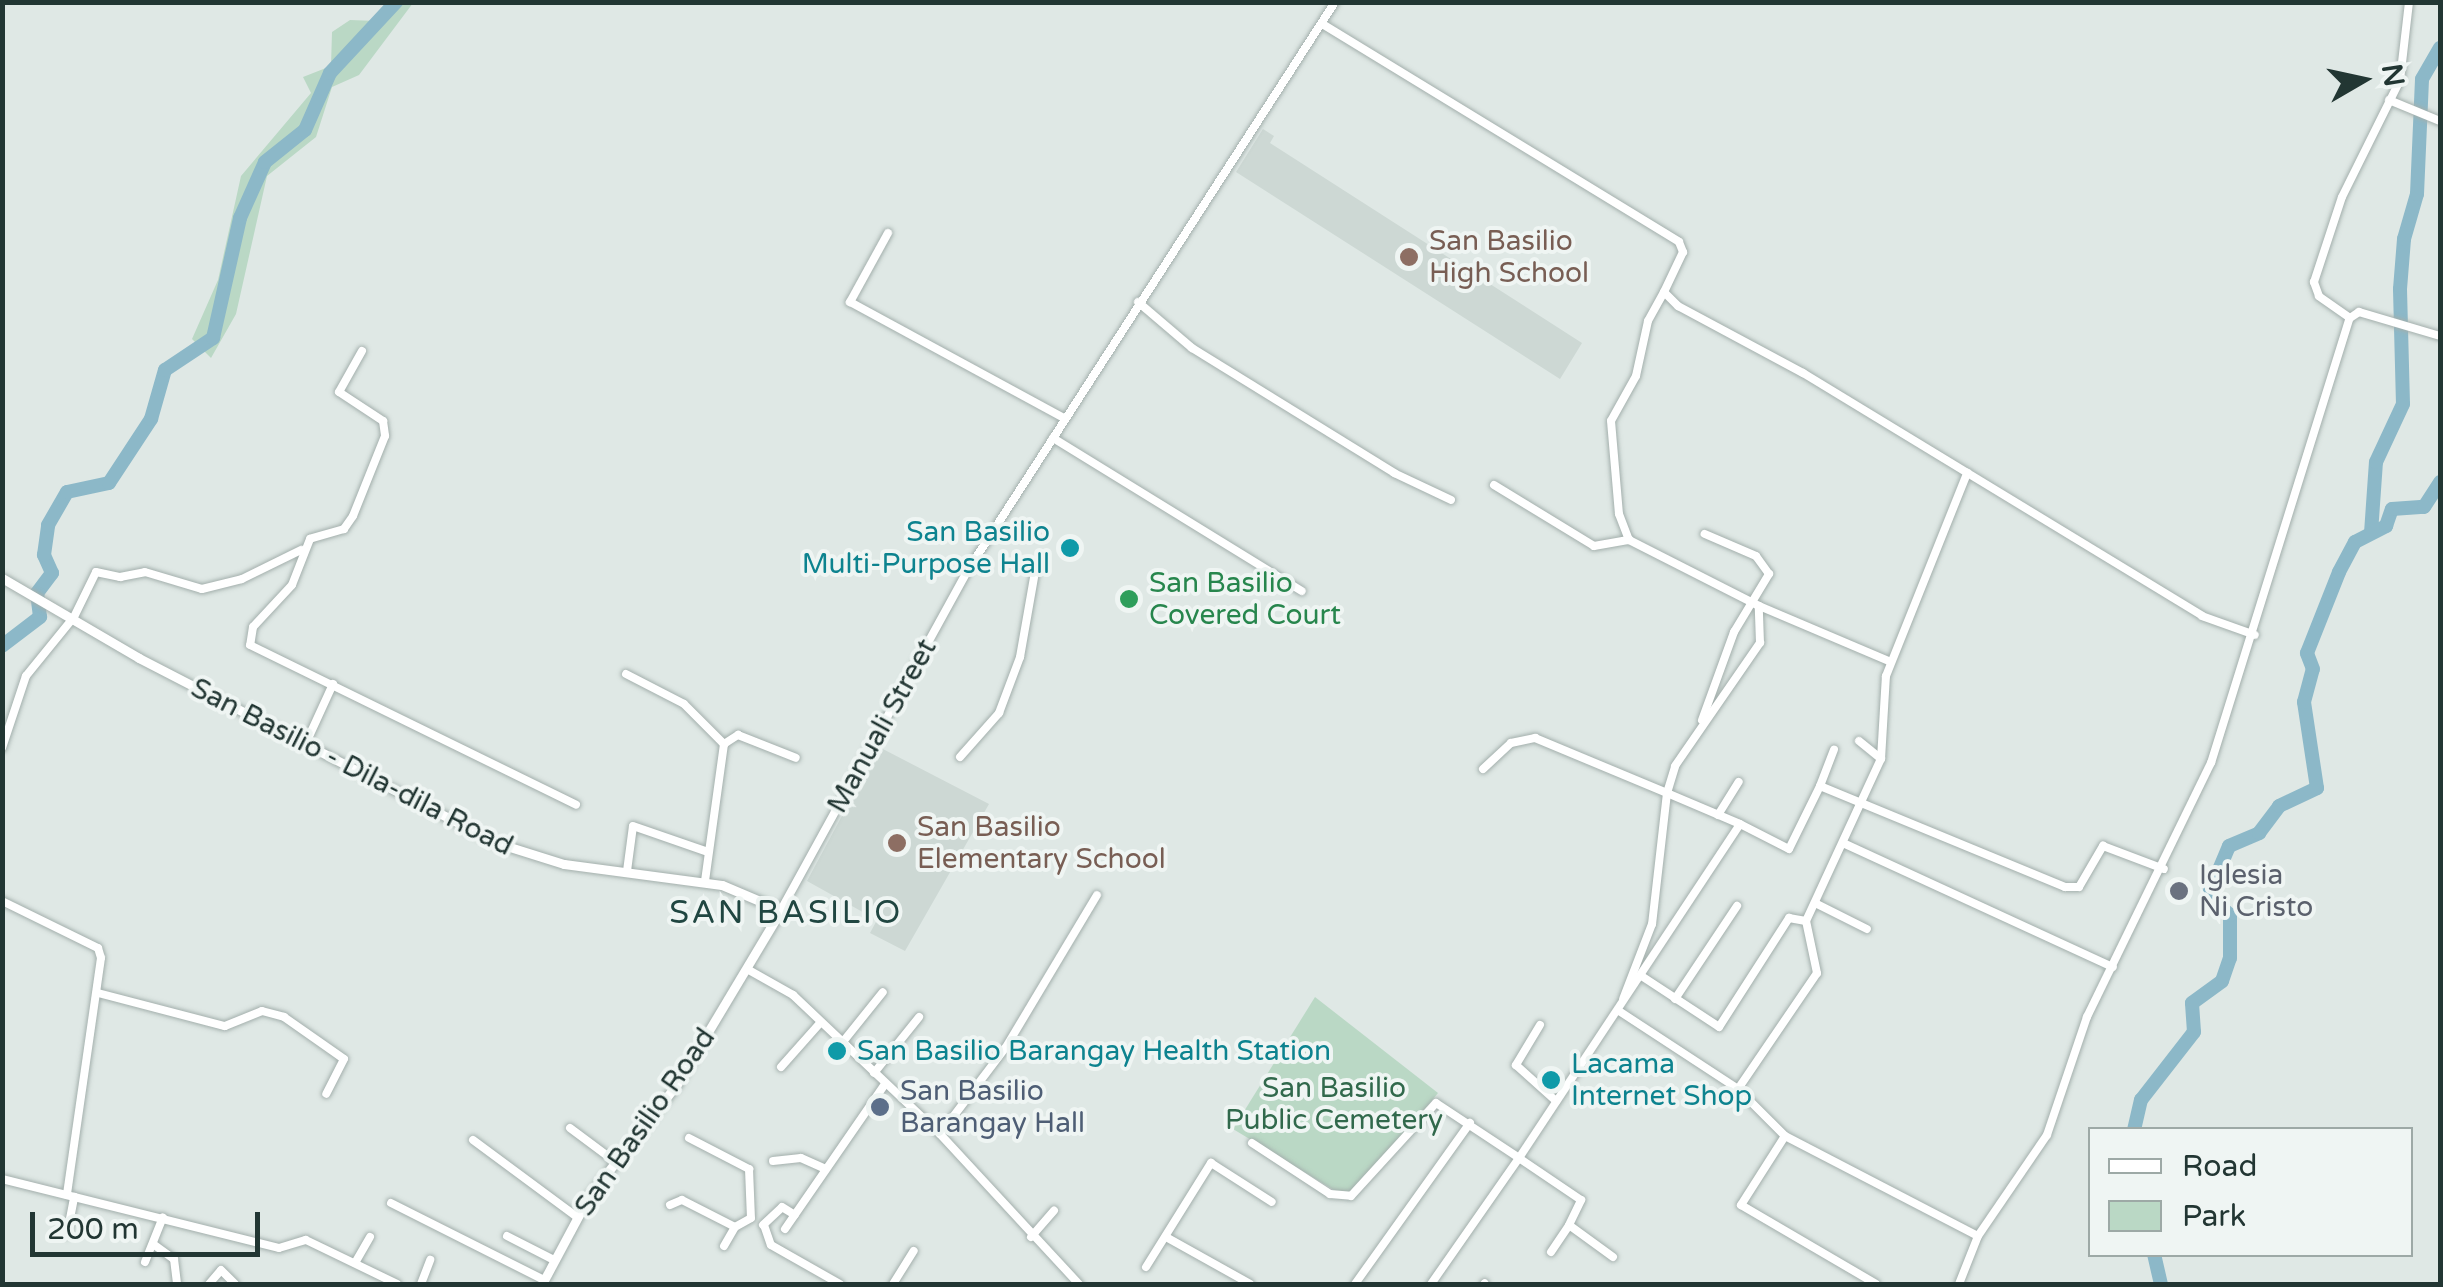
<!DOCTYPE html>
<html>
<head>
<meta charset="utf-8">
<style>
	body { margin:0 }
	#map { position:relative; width:2443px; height:1287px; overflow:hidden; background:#dfe8e5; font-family:"Varela Round",sans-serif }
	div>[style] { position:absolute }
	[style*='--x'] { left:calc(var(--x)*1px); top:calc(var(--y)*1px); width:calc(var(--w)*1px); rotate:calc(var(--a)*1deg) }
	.built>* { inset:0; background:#cdd8d4 }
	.green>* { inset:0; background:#bad8c5 }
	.river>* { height:14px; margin:-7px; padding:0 7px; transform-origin:7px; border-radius:7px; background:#8cb8c8 }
	.roads { filter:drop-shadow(0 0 2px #a3afac) drop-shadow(0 0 2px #a3afac) }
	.minor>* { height:8px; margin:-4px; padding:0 4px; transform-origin:4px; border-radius:4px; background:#fff }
	.tertiary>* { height:9px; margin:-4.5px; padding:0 4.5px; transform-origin:4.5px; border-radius:4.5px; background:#fff }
	.dots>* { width:28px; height:28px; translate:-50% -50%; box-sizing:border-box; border:5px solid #eff5f3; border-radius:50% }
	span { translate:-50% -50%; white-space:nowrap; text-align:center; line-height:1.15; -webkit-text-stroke:8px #eff5f3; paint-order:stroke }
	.education-label { font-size:28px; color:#785e54 }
	.left { translate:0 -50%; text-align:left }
	.culture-label { font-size:28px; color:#0d838f }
	.right { translate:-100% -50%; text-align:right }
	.leisure-label { font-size:28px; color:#27864d }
	.street-label { font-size:28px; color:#223633 }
	.worship-label { font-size:28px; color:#5b616d }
	.park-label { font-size:28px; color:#31694c }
	.service-label { font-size:28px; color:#4e5e75 }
	.quarter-label { font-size:32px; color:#204641; letter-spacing:2.5px }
	.frame { position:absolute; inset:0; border:5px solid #223633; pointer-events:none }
	.legend { position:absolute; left:2088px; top:1127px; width:325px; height:130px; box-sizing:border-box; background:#eff5f3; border:2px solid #9da9a6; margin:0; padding:12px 18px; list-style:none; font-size:30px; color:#223633 }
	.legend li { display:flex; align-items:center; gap:20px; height:50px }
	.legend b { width:50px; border:2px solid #9da9a6 }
	.north { position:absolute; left:2313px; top:30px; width:100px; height:100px; -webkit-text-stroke:8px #eff5f3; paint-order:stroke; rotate:81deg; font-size:28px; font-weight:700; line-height:40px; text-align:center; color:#223633 }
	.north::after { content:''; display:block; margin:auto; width:35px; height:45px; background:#223633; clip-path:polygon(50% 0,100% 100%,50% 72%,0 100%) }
	.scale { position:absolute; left:30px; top:1212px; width:230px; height:45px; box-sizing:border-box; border:5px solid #223633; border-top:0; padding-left:12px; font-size:30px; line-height:35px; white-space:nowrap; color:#223633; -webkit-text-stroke:8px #eff5f3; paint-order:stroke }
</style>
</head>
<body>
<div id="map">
	<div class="built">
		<i style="clip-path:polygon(1263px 129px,1274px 136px,1270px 143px,1582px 343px,1560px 379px,1236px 172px)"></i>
		<i style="clip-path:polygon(879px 747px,989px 804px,905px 951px,870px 933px,877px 920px,807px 881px)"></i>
	</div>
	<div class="green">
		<i style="clip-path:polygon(387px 3px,413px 3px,359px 75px,332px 87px,316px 137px,267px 176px,236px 314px,211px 358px,192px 339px,218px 280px,241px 176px,311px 93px,303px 77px,331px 66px,332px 32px,350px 20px,377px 21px)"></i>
		<i style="clip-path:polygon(1315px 997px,1438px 1093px,1358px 1191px,1344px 1196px,1233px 1129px)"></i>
	</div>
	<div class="river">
		<i style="--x:2371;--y:533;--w:71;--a:-86"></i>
		<i style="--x:2376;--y:462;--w:64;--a:-65"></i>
		<i style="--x:2403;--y:404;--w:115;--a:-91.5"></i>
		<i style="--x:2400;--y:289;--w:50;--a:-85.4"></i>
		<i style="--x:2404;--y:239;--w:47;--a:-73.9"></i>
		<i style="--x:2417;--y:194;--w:115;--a:-87.5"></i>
		<i style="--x:2422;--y:79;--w:36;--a:-60"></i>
		<i style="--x:2;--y:646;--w:48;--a:-37.3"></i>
		<i style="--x:40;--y:617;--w:24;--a:-97"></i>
		<i style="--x:37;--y:593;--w:25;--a:-53"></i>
		<i style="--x:52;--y:573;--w:20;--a:-114"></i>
		<i style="--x:44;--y:555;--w:30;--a:-82"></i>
		<i style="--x:48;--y:525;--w:38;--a:-60"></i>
		<i style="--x:67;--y:492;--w:43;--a:-12.1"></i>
		<i style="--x:109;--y:483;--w:77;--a:-56.7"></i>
		<i style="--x:151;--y:419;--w:51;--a:-74.1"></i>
		<i style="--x:165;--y:370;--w:58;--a:-33.7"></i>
		<i style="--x:213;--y:338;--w:123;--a:-77.3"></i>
		<i style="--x:240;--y:218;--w:61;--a:-65.9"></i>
		<i style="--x:265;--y:162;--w:51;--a:-38.7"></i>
		<i style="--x:305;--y:130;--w:62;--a:-66.3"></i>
		<i style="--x:330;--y:73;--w:97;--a:-47.1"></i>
		<i style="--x:2134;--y:1130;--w:31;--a:-77"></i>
		<i style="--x:2141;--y:1100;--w:86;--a:-52.1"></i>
		<i style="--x:2194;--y:1032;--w:29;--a:-94"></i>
		<i style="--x:2192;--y:1003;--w:37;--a:-36"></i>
		<i style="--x:2222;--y:981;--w:24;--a:-71"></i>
		<i style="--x:2230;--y:958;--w:43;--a:-90"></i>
		<i style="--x:2230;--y:915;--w:29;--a:-139"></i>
		<i style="--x:2208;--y:896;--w:54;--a:-67.2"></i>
		<i style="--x:2229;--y:846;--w:33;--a:-23"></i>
		<i style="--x:2259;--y:833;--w:34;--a:-53"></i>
		<i style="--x:2279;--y:806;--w:42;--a:-25.3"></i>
		<i style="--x:2317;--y:788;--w:87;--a:-98.6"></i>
		<i style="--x:2304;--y:702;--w:34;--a:-75"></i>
		<i style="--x:2313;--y:669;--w:17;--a:-111"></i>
		<i style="--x:2307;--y:653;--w:87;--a:-68.4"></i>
		<i style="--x:2339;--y:572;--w:34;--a:-62"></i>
		<i style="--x:2355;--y:542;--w:35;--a:-27"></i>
		<i style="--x:2386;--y:526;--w:18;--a:-71"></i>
		<i style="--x:2392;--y:509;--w:32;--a:-4"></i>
		<i style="--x:2424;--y:507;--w:30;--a:-57"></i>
		<i style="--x:2154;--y:1254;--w:31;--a:77"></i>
	</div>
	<div class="roads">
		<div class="minor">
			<i style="--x:1324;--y:25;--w:416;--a:31.4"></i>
			<i style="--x:1679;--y:242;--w:11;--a:68"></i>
			<i style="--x:1683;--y:252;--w:44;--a:115.4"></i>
			<i style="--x:1664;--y:292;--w:20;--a:45"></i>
			<i style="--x:1678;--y:306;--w:142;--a:28.2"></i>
			<i style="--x:1803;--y:373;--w:467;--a:31.3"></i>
			<i style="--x:2202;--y:616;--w:56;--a:19.7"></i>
			<i style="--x:2389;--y:100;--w:55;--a:22.4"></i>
			<i style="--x:888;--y:233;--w:79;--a:118.8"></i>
			<i style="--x:850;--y:302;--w:243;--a:28.5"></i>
			<i style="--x:1664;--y:292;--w:33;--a:119"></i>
			<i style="--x:1648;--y:321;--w:56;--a:102.3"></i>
			<i style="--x:1636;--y:376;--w:51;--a:119.1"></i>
			<i style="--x:1611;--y:421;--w:93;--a:85.1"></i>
			<i style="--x:1619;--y:514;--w:28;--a:69"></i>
			<i style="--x:1629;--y:540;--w:146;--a:26.9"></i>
			<i style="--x:1759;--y:606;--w:143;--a:23"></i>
			<i style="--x:1138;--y:302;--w:71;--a:40.4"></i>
			<i style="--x:1192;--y:348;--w:238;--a:31.7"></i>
			<i style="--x:1394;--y:473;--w:63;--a:25.3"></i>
			<i style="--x:2350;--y:318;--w:38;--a:-145"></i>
			<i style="--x:2319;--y:296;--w:15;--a:-110"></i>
			<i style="--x:2314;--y:282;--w:89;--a:-71.8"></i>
			<i style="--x:2342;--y:197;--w:131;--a:-63.6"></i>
			<i style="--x:2400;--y:80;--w:79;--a:-83.4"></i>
			<i style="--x:362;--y:351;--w:47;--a:119.3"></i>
			<i style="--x:339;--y:392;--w:53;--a:33.4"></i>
			<i style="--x:383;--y:421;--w:15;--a:82"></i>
			<i style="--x:385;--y:436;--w:86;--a:111.8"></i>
			<i style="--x:353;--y:516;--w:16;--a:125"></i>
			<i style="--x:344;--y:529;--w:35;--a:164"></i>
			<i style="--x:310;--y:539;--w:49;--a:111.4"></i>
			<i style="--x:292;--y:585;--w:57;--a:132.9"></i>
			<i style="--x:253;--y:627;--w:18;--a:99"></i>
			<i style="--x:250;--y:645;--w:363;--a:26.1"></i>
			<i style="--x:1053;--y:438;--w:292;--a:31.6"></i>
			<i style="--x:1494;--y:485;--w:117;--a:31.4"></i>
			<i style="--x:1594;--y:546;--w:36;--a:-10"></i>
			<i style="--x:626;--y:674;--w:65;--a:27.3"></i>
			<i style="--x:684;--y:704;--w:57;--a:45"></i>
			<i style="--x:724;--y:744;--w:138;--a:97.9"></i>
			<i style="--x:1702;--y:720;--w:94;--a:-70"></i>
			<i style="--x:1734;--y:632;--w:68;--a:-58.9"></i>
			<i style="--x:1769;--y:574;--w:22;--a:-126"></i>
			<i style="--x:1756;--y:556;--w:56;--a:-156.7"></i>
			<i style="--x:1859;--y:741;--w:28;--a:39"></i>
			<i style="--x:306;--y:743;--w:65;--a:-65.4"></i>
			<i style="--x:724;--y:744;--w:17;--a:-33"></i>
			<i style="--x:738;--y:735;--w:62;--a:21.6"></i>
			<i style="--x:2;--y:748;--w:76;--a:-71.6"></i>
			<i style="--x:26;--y:676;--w:76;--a:-50.9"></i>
			<i style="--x:74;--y:617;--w:50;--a:-63.9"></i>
			<i style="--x:96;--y:572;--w:25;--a:12"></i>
			<i style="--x:120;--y:577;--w:25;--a:-11"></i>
			<i style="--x:145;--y:572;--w:59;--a:16.6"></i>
			<i style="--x:202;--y:589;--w:41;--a:-14"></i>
			<i style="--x:242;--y:579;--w:66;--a:-26.2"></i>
			<i style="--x:960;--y:757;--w:59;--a:-48.4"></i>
			<i style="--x:999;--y:713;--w:60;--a:-69.4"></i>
			<i style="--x:1020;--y:657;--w:86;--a:-80"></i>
			<i style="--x:1483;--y:769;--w:38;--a:-43"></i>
			<i style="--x:1511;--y:743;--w:25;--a:-12"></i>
			<i style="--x:1535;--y:738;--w:143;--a:22.6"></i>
			<i style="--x:1667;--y:793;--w:132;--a:96.5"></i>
			<i style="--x:1652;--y:924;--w:80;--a:111.1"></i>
			<i style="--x:1820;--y:786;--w:39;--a:-69"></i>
			<i style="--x:1718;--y:815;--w:39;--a:-58"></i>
			<i style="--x:1740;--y:824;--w:79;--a:-157"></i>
			<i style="--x:1667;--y:793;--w:28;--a:-73"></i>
			<i style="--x:1675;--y:766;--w:150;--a:-55.4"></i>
			<i style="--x:1760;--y:643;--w:37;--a:-92"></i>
			<i style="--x:1843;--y:843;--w:297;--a:24.7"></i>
			<i style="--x:627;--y:871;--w:45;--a:-82.4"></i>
			<i style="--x:633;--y:826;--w:79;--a:19.1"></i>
			<i style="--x:2;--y:901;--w:107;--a:26.1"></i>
			<i style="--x:98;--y:948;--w:10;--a:73"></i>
			<i style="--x:101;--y:958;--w:239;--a:98.2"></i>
			<i style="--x:1815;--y:903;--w:58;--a:26.6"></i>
			<i style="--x:781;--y:910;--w:384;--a:-61.2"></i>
			<i style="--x:966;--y:573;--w:680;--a:-57.13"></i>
			<i style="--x:747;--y:969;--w:53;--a:29.5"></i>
			<i style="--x:793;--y:995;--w:202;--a:43.4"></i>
			<i style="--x:940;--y:1134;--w:205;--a:47.2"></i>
			<i style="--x:1643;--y:977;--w:91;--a:33.3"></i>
			<i style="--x:1719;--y:1027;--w:130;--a:-57.3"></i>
			<i style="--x:1789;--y:918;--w:17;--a:10"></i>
			<i style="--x:98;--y:993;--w:131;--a:14.6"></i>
			<i style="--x:225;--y:1026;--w:40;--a:-22"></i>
			<i style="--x:262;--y:1011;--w:23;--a:15"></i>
			<i style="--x:284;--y:1017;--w:73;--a:35"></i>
			<i style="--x:344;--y:1059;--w:39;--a:117"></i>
			<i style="--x:1675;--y:999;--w:112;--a:-56.3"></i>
			<i style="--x:1619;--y:1011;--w:142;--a:33.2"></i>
			<i style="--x:1738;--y:1089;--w:66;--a:45"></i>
			<i style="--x:1785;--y:1136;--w:217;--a:27.4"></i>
			<i style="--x:1540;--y:1025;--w:47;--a:121"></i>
			<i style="--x:1516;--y:1065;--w:54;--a:42"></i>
			<i style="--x:842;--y:1043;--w:65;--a:-51.2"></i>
			<i style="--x:781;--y:1067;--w:60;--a:-48.4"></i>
			<i style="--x:874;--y:1073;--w:72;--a:-51.2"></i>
			<i style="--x:1738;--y:1089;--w:140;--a:-55.7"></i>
			<i style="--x:1817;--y:973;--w:53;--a:-101.9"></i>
			<i style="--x:1806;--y:921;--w:179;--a:-65.2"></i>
			<i style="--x:1881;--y:759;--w:83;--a:-86.6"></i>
			<i style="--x:1886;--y:676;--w:219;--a:-68.2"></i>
			<i style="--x:570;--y:1128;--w:59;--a:36.7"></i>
			<i style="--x:940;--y:1134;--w:109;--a:-52.8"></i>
			<i style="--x:1006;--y:1047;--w:177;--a:-59.1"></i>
			<i style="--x:1785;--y:1136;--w:82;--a:122.5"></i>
			<i style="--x:1741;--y:1205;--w:156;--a:30.3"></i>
			<i style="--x:689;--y:1138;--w:68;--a:27.3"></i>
			<i style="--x:749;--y:1169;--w:49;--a:87.7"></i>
			<i style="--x:473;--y:1140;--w:129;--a:36.5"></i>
			<i style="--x:1252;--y:1143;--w:93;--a:33.2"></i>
			<i style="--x:1330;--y:1194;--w:21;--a:5"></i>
			<i style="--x:1351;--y:1196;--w:126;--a:-47.6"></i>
			<i style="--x:1436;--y:1103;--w:100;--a:33.5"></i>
			<i style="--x:1519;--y:1158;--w:154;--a:124.9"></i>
			<i style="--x:773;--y:1161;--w:28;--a:-6"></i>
			<i style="--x:801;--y:1158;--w:27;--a:24"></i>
			<i style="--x:2;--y:1179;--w:285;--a:14"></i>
			<i style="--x:279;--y:1248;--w:28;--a:-17"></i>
			<i style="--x:306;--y:1240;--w:101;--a:25.8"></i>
			<i style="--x:391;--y:1203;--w:171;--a:26.7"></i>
			<i style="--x:670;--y:1205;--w:13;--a:-23"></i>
			<i style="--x:682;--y:1200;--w:59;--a:27"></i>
			<i style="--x:735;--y:1227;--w:18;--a:-29"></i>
			<i style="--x:763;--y:1225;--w:26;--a:-43"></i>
			<i style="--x:782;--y:1207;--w:15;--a:32"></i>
			<i style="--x:764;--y:1225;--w:21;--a:71"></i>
			<i style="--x:771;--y:1245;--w:79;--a:29.5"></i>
			<i style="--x:785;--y:1229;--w:176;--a:-55.4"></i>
			<i style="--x:67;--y:1234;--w:38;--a:-79"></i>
			<i style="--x:507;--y:1236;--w:53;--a:27.1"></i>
			<i style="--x:1031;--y:1237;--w:35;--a:-49"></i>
			<i style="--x:1166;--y:1237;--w:96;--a:29.2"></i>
			<i style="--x:153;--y:1244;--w:26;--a:36"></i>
			<i style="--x:174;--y:1259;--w:25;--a:83"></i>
			<i style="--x:724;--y:1246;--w:22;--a:-60"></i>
			<i style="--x:1551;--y:1252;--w:32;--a:-56"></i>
			<i style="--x:1613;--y:1257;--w:54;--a:-144"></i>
			<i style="--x:1569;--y:1225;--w:28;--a:-64"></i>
			<i style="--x:1581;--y:1200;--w:75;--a:-145.9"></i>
			<i style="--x:1519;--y:1158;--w:400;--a:-56.5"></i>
			<i style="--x:1740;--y:824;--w:55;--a:27"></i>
			<i style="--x:1789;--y:849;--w:70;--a:-63.8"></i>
			<i style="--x:1820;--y:786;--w:265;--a:22.4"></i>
			<i style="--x:2065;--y:887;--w:14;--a:0"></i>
			<i style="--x:2079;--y:887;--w:48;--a:-59.7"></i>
			<i style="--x:2103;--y:846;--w:65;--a:20.7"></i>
			<i style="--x:145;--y:1262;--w:48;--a:-68.2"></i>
			<i style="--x:355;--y:1263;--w:30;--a:-60"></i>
			<i style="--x:1146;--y:1267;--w:123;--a:-58"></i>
			<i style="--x:1211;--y:1163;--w:72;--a:32.6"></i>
			<i style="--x:209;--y:1284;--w:18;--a:-49"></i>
			<i style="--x:221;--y:1270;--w:20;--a:45"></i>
			<i style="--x:421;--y:1284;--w:26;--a:-69"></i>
			<i style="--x:893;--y:1284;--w:39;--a:-58"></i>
			<i style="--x:1355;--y:1284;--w:198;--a:-54.5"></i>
			<i style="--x:1484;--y:1284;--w:1;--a:-45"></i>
			<i style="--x:1959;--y:1284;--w:52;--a:-68.4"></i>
			<i style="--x:1978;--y:1236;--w:122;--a:-55.7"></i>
			<i style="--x:2047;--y:1135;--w:125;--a:-71.3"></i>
			<i style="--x:2087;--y:1017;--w:283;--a:-64"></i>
			<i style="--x:2211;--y:763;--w:466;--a:-72.7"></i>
			<i style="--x:2350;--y:318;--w:11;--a:-34"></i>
			<i style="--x:2359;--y:312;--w:84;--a:16.5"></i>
		</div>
		<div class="tertiary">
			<i style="--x:2;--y:578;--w:159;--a:30.3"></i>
			<i style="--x:139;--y:658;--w:403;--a:27.3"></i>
			<i style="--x:497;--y:843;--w:70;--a:17.4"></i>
			<i style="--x:564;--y:864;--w:159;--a:7.6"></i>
			<i style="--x:722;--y:885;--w:64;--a:23"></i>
			<i style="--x:781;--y:910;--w:203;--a:120.9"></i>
			<i style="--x:677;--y:1084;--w:142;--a:128.2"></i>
			<i style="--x:589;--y:1196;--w:100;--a:118.1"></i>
		</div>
	</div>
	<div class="dots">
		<i style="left:1409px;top:257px;background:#8d6e63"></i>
		<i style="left:1070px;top:548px;background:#0f9aa8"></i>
		<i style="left:1129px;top:599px;background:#2e9e5b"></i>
		<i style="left:897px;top:843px;background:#8d6e63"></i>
		<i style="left:2179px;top:891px;background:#6b7280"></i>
		<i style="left:837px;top:1051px;background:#0f9aa8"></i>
		<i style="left:1551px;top:1080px;background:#0f9aa8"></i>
		<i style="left:880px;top:1107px;background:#5c6f8a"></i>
	</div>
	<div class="education-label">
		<span class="left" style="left:1429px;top:257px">San Basilio<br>High School</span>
		<span class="left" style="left:917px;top:843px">San Basilio<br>Elementary School</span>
	</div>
	<div class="culture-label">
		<span class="right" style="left:1050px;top:548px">San Basilio<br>Multi-Purpose Hall</span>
		<span class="left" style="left:857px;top:1051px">San Basilio Barangay Health Station</span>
		<span class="left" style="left:1571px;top:1080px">Lacama<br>Internet Shop</span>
	</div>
	<div class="leisure-label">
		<span class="left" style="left:1149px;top:599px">San Basilio<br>Covered Court</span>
	</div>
	<div class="street-label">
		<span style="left:882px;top:726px;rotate:-61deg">Manuali Street</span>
		<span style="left:352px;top:767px;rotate:27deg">San Basilio - Dila-dila Road</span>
		<span style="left:645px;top:1122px;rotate:-55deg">San Basilio Road</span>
	</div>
	<div class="worship-label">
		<span class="left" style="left:2199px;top:891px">Iglesia<br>Ni Cristo</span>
	</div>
	<div class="park-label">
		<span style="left:1334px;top:1104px">San Basilio<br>Public Cemetery</span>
	</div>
	<div class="service-label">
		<span class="left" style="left:900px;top:1107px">San Basilio<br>Barangay Hall</span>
	</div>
	<div class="quarter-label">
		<span style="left:786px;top:913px">SAN BASILIO</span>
	</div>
	<div class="frame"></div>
	<ul class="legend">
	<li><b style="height:12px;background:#fff"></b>Road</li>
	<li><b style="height:28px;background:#bad8c5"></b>Park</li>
	</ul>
	<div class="north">N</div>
	<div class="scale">200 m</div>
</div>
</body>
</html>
